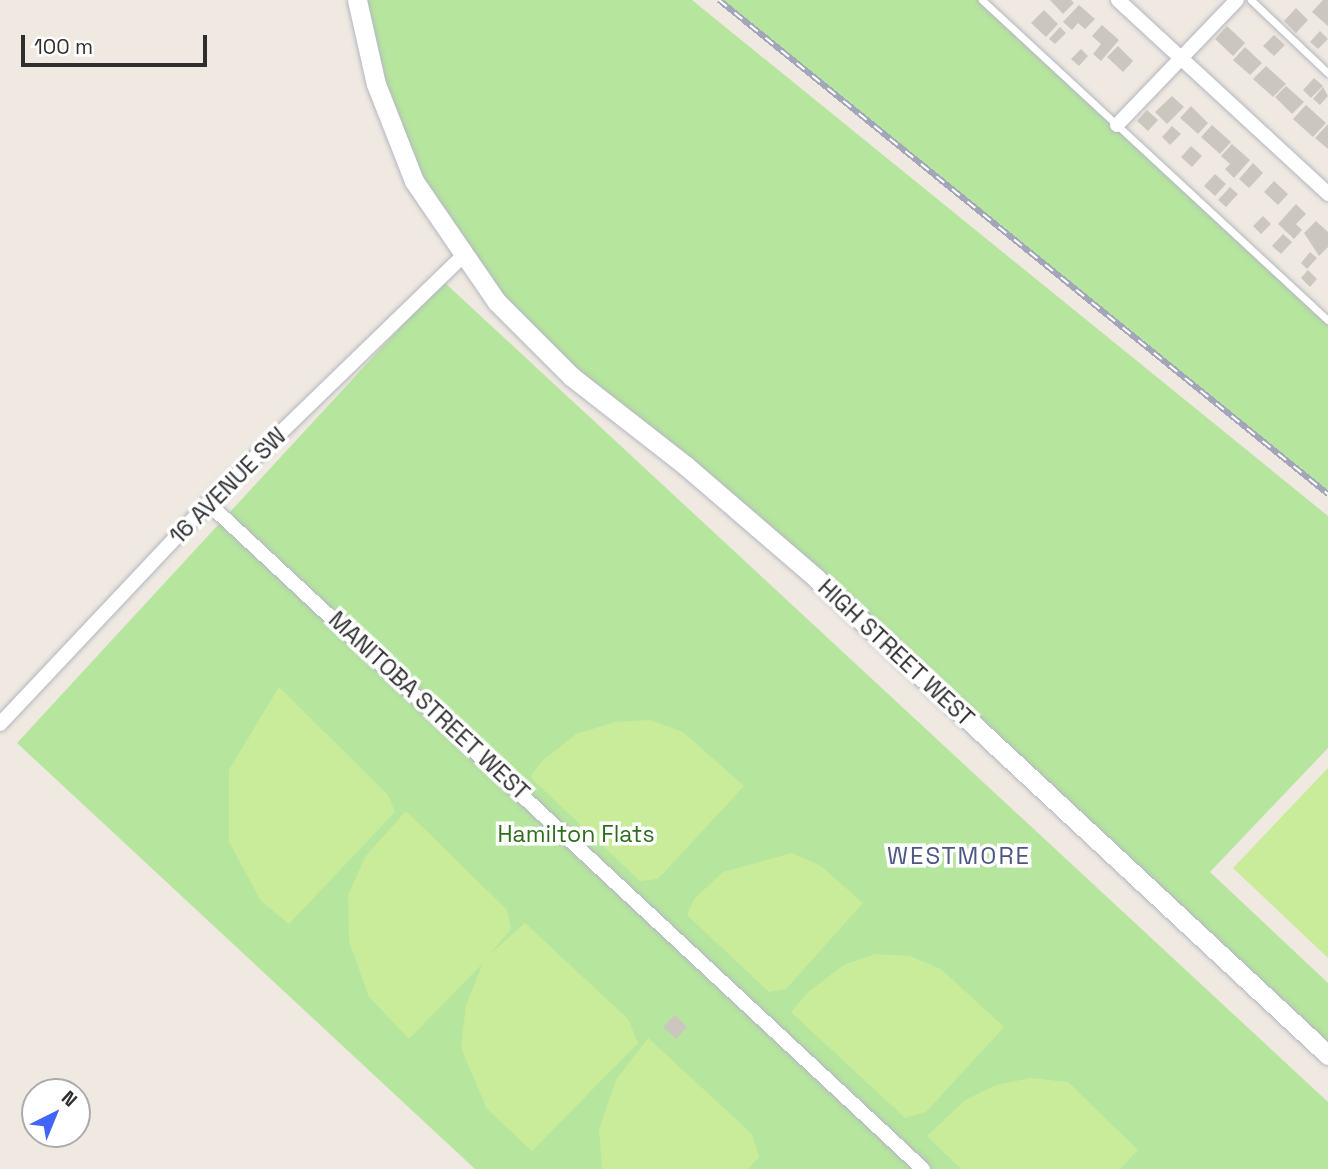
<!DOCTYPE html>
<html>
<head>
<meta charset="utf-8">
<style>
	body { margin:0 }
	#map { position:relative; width:1328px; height:1169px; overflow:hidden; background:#efe9e1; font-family:"Space Grotesk",sans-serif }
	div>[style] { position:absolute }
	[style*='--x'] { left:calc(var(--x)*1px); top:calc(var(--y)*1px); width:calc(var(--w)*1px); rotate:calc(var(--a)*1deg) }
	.green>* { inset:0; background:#b6e59e }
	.pitch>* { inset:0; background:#c9ec9a }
	.building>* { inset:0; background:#cbc7bf }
	.roads { filter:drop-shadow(0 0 2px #b4b7c1) drop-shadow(0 0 2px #b4b7c1) }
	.service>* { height:7px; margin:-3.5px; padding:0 3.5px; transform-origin:3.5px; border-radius:3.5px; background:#fff }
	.minor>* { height:14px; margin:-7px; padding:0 7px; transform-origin:7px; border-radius:7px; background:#fff }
	.secondary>* { height:19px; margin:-9.5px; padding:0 9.5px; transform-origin:9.5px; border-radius:9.5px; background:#fff }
	.rail>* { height:6px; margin-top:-3px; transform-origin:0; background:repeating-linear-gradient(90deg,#fff 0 10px,#a3a6b8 0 20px); box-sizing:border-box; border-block:2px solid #a3a6b8 }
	span { translate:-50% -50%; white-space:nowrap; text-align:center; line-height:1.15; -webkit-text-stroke:7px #fff; paint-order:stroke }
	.street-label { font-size:23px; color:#2e2e2e }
	.park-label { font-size:23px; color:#2c6e1b }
	.neighbourhood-label { font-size:24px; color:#4d5680; letter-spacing:2px }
	.north { position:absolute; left:21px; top:1078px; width:70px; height:70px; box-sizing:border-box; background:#fff; border:2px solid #ababab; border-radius:50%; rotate:43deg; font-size:19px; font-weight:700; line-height:28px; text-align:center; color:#2e2e2e }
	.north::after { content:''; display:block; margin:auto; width:24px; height:32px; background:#4264fb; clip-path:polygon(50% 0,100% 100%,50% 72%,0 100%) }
	.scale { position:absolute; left:21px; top:35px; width:186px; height:32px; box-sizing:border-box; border:4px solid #2e2e2e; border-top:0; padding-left:9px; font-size:21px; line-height:24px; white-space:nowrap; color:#2e2e2e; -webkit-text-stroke:5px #fff; paint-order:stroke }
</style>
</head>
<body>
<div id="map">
	<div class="green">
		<i style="clip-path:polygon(360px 0,692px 0,1328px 516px,1328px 748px,1210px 872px,1328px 983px,1328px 1045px,498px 302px,398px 139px)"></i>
		<i style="clip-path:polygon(722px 0,982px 0,1328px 320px,1328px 492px)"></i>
		<i style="clip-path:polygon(443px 281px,1328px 1102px,1328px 1169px,475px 1169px,17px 743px)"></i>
	</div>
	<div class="pitch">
		<i style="clip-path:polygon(279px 687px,388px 795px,395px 812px,289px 924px,261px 901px,229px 842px,229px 770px)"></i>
		<i style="clip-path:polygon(650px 720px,683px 732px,744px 786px,658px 879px,640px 881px,530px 777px,542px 761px,576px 734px,615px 722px)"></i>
		<i style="clip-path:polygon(1328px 768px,1328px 958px,1233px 868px)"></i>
		<i style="clip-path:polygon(406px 811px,507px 910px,511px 929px,489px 955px,525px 923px,628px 1019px,638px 1043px,532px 1151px,487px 1109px,461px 1048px,466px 1005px,483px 963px,409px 1039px,369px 997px,349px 941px,348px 896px,365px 857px)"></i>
		<i style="clip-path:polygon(792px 853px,821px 866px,863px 903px,786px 989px,769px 992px,687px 915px,694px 899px,723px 872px)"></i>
		<i style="clip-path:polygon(875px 954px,910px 956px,941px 969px,1004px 1027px,926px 1112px,905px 1118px,791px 1012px,808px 992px,844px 965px)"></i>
		<i style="clip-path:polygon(648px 1038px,752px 1134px,759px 1157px,748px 1169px,602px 1169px,599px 1129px,616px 1080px)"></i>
		<i style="clip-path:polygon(1030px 1078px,1068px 1082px,1138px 1150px,1120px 1169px,961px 1169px,927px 1136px,965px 1100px,996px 1085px)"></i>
	</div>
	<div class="building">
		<i style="clip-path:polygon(1050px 0,1071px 0,1074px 3px,1063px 14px)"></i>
		<i style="clip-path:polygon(1323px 0,1328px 0,1328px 26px,1312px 12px)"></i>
		<i style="clip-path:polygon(1079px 5px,1095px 19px,1085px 29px,1078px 23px,1072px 30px,1063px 22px)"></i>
		<i style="clip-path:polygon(1296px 8px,1308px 20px,1296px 33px,1284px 21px)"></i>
		<i style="clip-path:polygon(1044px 10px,1058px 24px,1046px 37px,1031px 23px)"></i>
		<i style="clip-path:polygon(1102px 25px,1119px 40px,1101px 61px,1093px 54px,1101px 44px,1092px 36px)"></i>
		<i style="clip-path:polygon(1227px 26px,1245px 43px,1233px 56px,1215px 39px)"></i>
		<i style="clip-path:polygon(1060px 27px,1066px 33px,1055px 44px,1049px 39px)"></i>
		<i style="clip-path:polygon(1320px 31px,1328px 39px,1318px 49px,1310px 42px)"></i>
		<i style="clip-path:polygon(1274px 35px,1285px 45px,1274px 56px,1263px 46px)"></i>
		<i style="clip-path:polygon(1118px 46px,1133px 61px,1123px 72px,1107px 57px)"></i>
		<i style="clip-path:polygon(1245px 47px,1262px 63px,1250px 75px,1233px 60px)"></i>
		<i style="clip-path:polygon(1081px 49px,1088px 56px,1079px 66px,1071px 59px)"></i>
		<i style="clip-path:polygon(1266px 66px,1286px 84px,1273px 97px,1253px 79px)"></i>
		<i style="clip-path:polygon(1314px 78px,1323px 86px,1311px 98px,1303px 90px)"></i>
		<i style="clip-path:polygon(1286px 86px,1304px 102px,1292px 114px,1275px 97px)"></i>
		<i style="clip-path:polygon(1323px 87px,1328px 96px,1320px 105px,1313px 99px)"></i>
		<i style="clip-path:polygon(1172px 96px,1184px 107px,1167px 124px,1155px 112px)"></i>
		<i style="clip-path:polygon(1306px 105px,1326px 123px,1313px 137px,1293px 119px)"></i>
		<i style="clip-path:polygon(1191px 106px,1208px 123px,1198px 134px,1180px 118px)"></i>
		<i style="clip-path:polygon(1147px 110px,1158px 120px,1148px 131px,1137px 121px)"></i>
		<i style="clip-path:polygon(1328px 124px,1328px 149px,1315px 138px)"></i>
		<i style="clip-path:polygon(1212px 125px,1231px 142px,1220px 154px,1201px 137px)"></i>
		<i style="clip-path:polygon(1172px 126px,1181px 134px,1170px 145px,1162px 137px)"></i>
		<i style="clip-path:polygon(1232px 144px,1250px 160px,1234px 178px,1225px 169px,1230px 164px,1221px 156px)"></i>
		<i style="clip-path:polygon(1191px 146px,1202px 156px,1192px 167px,1181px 157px)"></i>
		<i style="clip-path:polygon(1253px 163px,1263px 173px,1249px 188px,1239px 179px)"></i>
		<i style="clip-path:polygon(1215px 174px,1226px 184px,1215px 196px,1204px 186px)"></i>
		<i style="clip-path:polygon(1274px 181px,1288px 194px,1278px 205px,1264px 192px)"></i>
		<i style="clip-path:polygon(1230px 187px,1238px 194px,1226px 207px,1218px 200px)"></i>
		<i style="clip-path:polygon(1296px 204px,1306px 214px,1296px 224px,1302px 230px,1294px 239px,1278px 224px)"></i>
		<i style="clip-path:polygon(1263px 216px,1271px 224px,1261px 234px,1253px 226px)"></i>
		<i style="clip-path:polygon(1316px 221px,1328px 232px,1328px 247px,1319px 256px,1304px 233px)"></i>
		<i style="clip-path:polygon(1283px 234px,1292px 242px,1281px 254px,1272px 246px)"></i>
		<i style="clip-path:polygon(1310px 252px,1317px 258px,1307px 269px,1301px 263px)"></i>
		<i style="clip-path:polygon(1308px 270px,1317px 279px,1310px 287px,1301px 278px)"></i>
		<i style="clip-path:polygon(675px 1015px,687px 1027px,676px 1039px,663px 1027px)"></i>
	</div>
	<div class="roads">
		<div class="service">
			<i style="--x:982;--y:0;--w:471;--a:42.8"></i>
			<i style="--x:1251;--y:0;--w:106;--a:43.5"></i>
		</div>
		<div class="minor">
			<i style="--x:1118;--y:0;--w:286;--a:42.7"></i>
			<i style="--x:1117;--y:125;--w:173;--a:-46.2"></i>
			<i style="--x:208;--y:503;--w:977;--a:42.97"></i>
			<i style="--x:0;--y:724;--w:303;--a:-46.7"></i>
			<i style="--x:208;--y:503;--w:355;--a:-44.1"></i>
		</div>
		<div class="secondary">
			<i style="--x:357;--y:0;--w:86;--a:77.3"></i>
			<i style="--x:376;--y:84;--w:104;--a:68.6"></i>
			<i style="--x:414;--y:181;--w:147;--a:55.6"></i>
			<i style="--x:497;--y:302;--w:105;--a:45"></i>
			<i style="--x:571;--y:376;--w:146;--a:38"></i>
			<i style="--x:686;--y:466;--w:172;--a:40.7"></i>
			<i style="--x:816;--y:578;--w:700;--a:42.97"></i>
		</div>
	</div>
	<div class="rail">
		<i style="--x:719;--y:0;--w:784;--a:39.05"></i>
	</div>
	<div class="street-label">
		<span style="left:228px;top:486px;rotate:-45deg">16 AVENUE SW</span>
		<span style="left:896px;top:653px;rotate:43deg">HIGH STREET WEST</span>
		<span style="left:429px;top:706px;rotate:43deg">MANITOBA STREET WEST</span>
	</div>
	<div class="park-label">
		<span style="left:576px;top:834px">Hamilton Flats</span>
	</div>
	<div class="neighbourhood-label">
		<span style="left:959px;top:856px">WESTMORE</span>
	</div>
	<div class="north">N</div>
	<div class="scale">100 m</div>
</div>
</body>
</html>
